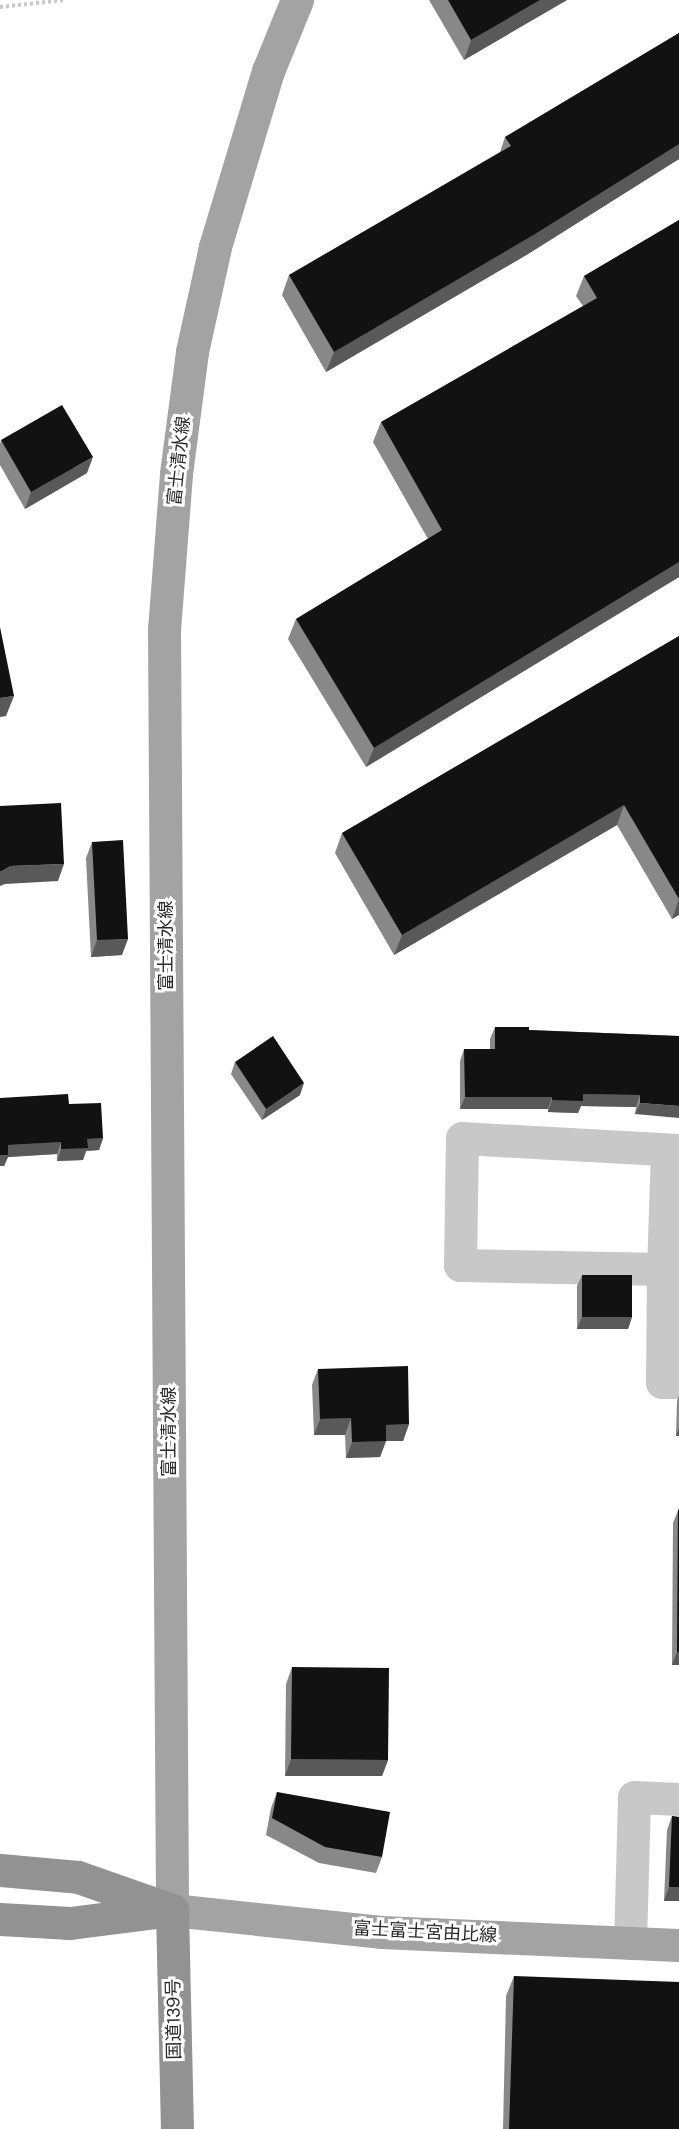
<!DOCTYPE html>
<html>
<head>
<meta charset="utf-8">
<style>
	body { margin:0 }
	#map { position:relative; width:679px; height:2129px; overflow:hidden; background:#fff; font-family:"DM Sans","Noto Sans JP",sans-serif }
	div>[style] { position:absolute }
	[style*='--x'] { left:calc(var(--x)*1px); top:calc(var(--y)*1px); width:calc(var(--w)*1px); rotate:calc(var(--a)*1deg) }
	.path>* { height:4px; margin-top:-2px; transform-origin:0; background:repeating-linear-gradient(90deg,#c8c8c8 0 3px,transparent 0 6px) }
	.minor>* { height:33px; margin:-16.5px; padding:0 16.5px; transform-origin:16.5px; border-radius:16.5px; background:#c8c8c8 }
	.major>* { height:33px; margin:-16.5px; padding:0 16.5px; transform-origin:16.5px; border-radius:16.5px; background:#a3a3a3 }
	.highway>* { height:33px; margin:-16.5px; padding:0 16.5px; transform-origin:16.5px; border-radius:16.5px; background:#929292 }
	.wall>* { inset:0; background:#888 }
	.shaded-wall>* { inset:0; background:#595959 }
	.building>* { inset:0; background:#121212 }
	span { translate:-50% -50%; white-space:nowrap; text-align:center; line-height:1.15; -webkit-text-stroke:6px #fff; paint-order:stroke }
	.street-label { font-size:18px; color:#2b2b2b }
</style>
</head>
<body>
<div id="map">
	<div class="path">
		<i style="--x:0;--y:7;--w:64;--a:-6.2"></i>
	</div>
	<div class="minor">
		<i style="--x:667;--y:1150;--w:119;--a:91.9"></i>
		<i style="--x:663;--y:1269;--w:203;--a:-178.9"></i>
		<i style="--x:460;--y:1265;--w:127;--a:-89.1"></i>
		<i style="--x:462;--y:1138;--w:217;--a:3.2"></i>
		<i style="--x:663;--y:1269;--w:113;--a:90.5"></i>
		<i style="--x:662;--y:1382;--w:17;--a:0"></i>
		<i style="--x:630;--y:1943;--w:146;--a:-88.4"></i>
		<i style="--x:634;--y:1797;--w:45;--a:2.5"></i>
	</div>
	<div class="major">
		<i style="--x:297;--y:0;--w:77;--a:112.2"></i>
		<i style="--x:268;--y:71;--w:184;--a:106.8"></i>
		<i style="--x:215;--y:247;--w:107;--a:102.4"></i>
		<i style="--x:192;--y:352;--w:123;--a:97.5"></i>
		<i style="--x:176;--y:474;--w:155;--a:94.4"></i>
		<i style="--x:164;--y:629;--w:1281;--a:89.64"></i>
		<i style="--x:172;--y:1910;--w:210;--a:6"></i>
		<i style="--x:381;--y:1932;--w:298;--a:2.5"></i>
	</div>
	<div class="highway">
		<i style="--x:0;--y:1870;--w:78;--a:5.1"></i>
		<i style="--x:78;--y:1877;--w:100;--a:19.3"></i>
		<i style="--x:172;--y:1910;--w:219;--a:88.7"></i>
		<i style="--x:0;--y:1919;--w:70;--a:3.3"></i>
		<i style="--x:70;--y:1923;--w:95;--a:-7.3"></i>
	</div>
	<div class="wall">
		<i style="clip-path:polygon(429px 0,567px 0,464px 60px)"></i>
		<i style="clip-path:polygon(679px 33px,679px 159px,528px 254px,326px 372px,282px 295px,289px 275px,500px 152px,505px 137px)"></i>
		<i style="clip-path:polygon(679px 220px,679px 577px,366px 767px,288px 639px,296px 619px,428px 539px,373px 442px,381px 422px,583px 306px,576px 296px,584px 276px)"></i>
		<i style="clip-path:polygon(1px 440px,87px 473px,25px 509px,0 465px,0 444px)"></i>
		<i style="clip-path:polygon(679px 636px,679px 915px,672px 919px,617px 825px,394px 955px,335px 853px,342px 833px)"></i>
		<i style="clip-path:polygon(92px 842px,122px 955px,91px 957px,86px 858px)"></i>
		<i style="clip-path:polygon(495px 1027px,529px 1030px,679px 1036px,635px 1114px,636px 1107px,581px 1106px,578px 1113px,548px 1112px,548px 1109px,460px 1109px,460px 1061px,464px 1049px,490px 1049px,490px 1039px)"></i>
		<i style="clip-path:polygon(235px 1062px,300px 1095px,262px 1120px,231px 1074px)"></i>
		<i style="clip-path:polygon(0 1098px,69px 1104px,103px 1138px,99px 1150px,86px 1151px,83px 1160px,57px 1161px,57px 1154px,8px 1157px,4px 1166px)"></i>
		<i style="clip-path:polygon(582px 1275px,632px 1317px,628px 1329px,577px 1329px,577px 1286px)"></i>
		<i style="clip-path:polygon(318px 1369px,409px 1424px,403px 1441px,386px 1441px,380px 1457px,346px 1458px,345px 1435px,314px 1435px,312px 1385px)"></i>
		<i style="clip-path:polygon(679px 1395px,679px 1436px,676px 1436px,677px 1401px)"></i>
		<i style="clip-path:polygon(679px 1508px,679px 1665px,672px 1665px,673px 1523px)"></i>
		<i style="clip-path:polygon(292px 1667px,388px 1760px,382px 1776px,285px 1776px,286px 1684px)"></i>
		<i style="clip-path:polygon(277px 1792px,382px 1857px,376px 1873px,319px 1863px,266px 1835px,271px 1808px)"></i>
		<i style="clip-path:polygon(672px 1816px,679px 1817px,679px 1901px,664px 1901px,667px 1830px)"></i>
		<i style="clip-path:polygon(514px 1976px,679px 2129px,503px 2129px,506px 1996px)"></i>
	</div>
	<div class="shaded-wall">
		<i style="clip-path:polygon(540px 0,567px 0,464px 60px,471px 40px)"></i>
		<i style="clip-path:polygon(679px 144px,679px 159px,528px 254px,326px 372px,334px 352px)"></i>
		<i style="clip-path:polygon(93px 457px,87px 473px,25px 509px,31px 492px)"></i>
		<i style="clip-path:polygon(679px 562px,679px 577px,366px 767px,374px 748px)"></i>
		<i style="clip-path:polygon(14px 696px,6px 716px,0 717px,0 698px)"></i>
		<i style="clip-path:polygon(624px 805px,617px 825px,394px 955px,402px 935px)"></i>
		<i style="clip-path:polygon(64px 864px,58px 881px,5px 884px,0 886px,0 872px,11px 866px)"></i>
		<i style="clip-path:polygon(679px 899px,679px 915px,672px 919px)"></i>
		<i style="clip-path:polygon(128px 939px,122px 955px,91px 957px,97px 940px)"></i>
		<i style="clip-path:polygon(304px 1083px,300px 1095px,262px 1120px,266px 1109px)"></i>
		<i style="clip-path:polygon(583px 1094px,640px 1095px,636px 1107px,581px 1106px,578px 1113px,548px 1112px,552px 1100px)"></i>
		<i style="clip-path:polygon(465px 1097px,552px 1097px,548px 1109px,460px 1109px)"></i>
		<i style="clip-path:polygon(640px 1103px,679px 1106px,679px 1118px,635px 1114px)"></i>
		<i style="clip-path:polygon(103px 1138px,99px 1150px,86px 1151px,83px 1160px,57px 1161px,61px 1149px,87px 1139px)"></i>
		<i style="clip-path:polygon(61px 1142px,57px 1154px,8px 1157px,4px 1166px,0 1166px,0 1155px,8px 1145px)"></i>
		<i style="clip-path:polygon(582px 1317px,632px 1317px,628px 1329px,577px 1329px)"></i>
		<i style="clip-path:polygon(351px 1418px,345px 1435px,314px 1435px,320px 1419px)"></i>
		<i style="clip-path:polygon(409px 1424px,403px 1441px,386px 1441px,380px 1457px,346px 1458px,352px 1442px,386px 1425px)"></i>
		<i style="clip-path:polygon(679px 1428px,679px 1436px,676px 1436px)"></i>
		<i style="clip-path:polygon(677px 1652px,679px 1652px,679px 1665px,672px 1665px)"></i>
		<i style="clip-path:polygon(291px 1759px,388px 1760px,382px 1776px,285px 1776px)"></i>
		<i style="clip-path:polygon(669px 1887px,679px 1887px,679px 1901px,664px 1901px)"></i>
	</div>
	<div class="building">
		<i style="clip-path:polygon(448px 0,540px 0,471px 40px)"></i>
		<i style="clip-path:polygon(679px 33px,679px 144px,535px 234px,334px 352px,289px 275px,511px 146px,505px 137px)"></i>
		<i style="clip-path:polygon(679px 220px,679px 562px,374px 748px,296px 619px,442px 530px,381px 422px,597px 298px,584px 276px)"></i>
		<i style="clip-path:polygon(62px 405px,93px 457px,31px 492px,1px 440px)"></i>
		<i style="clip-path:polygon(0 627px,14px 696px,0 698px)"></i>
		<i style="clip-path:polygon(679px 636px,679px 899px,624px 805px,402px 935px,342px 833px)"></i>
		<i style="clip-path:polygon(61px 803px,64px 864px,11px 866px,0 872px,0 806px)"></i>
		<i style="clip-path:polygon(123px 840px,128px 939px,97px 940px,92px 842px)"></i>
		<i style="clip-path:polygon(495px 1027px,529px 1027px,529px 1030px,679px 1036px,679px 1106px,640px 1103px,640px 1095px,583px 1094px,583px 1101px,552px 1100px,552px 1097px,465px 1097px,464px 1049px,495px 1049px)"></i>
		<i style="clip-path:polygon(273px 1036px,304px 1083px,266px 1109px,235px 1062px)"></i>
		<i style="clip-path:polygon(68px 1094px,69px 1104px,101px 1103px,103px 1138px,87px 1139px,88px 1148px,61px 1149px,61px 1142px,8px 1145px,8px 1155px,0 1155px,0 1098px)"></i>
		<i style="clip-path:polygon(582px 1275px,632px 1275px,632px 1317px,582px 1317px)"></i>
		<i style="clip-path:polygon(408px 1366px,409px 1424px,386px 1425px,386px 1441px,352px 1442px,351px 1418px,320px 1419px,318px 1369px)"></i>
		<i style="clip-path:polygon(678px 1510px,679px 1510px,679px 1652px,677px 1652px)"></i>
		<i style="clip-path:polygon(292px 1667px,389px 1668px,388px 1760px,291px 1759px)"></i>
		<i style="clip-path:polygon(277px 1792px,390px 1812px,382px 1857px,325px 1847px,272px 1818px)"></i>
		<i style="clip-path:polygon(672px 1816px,679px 1817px,679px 1887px,669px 1887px)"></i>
		<i style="clip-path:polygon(514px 1976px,679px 1982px,679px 2129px,509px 2129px)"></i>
	</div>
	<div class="street-label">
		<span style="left:179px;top:461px;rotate:-84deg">富士清水線</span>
		<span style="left:166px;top:946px;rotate:-90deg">富士清水線</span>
		<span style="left:169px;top:1432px;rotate:-90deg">富士清水線</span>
		<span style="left:425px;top:1932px;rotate:3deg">富士富士宮由比線</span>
		<span style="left:174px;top:2019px;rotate:-91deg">国道139号</span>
	</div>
</div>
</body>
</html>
